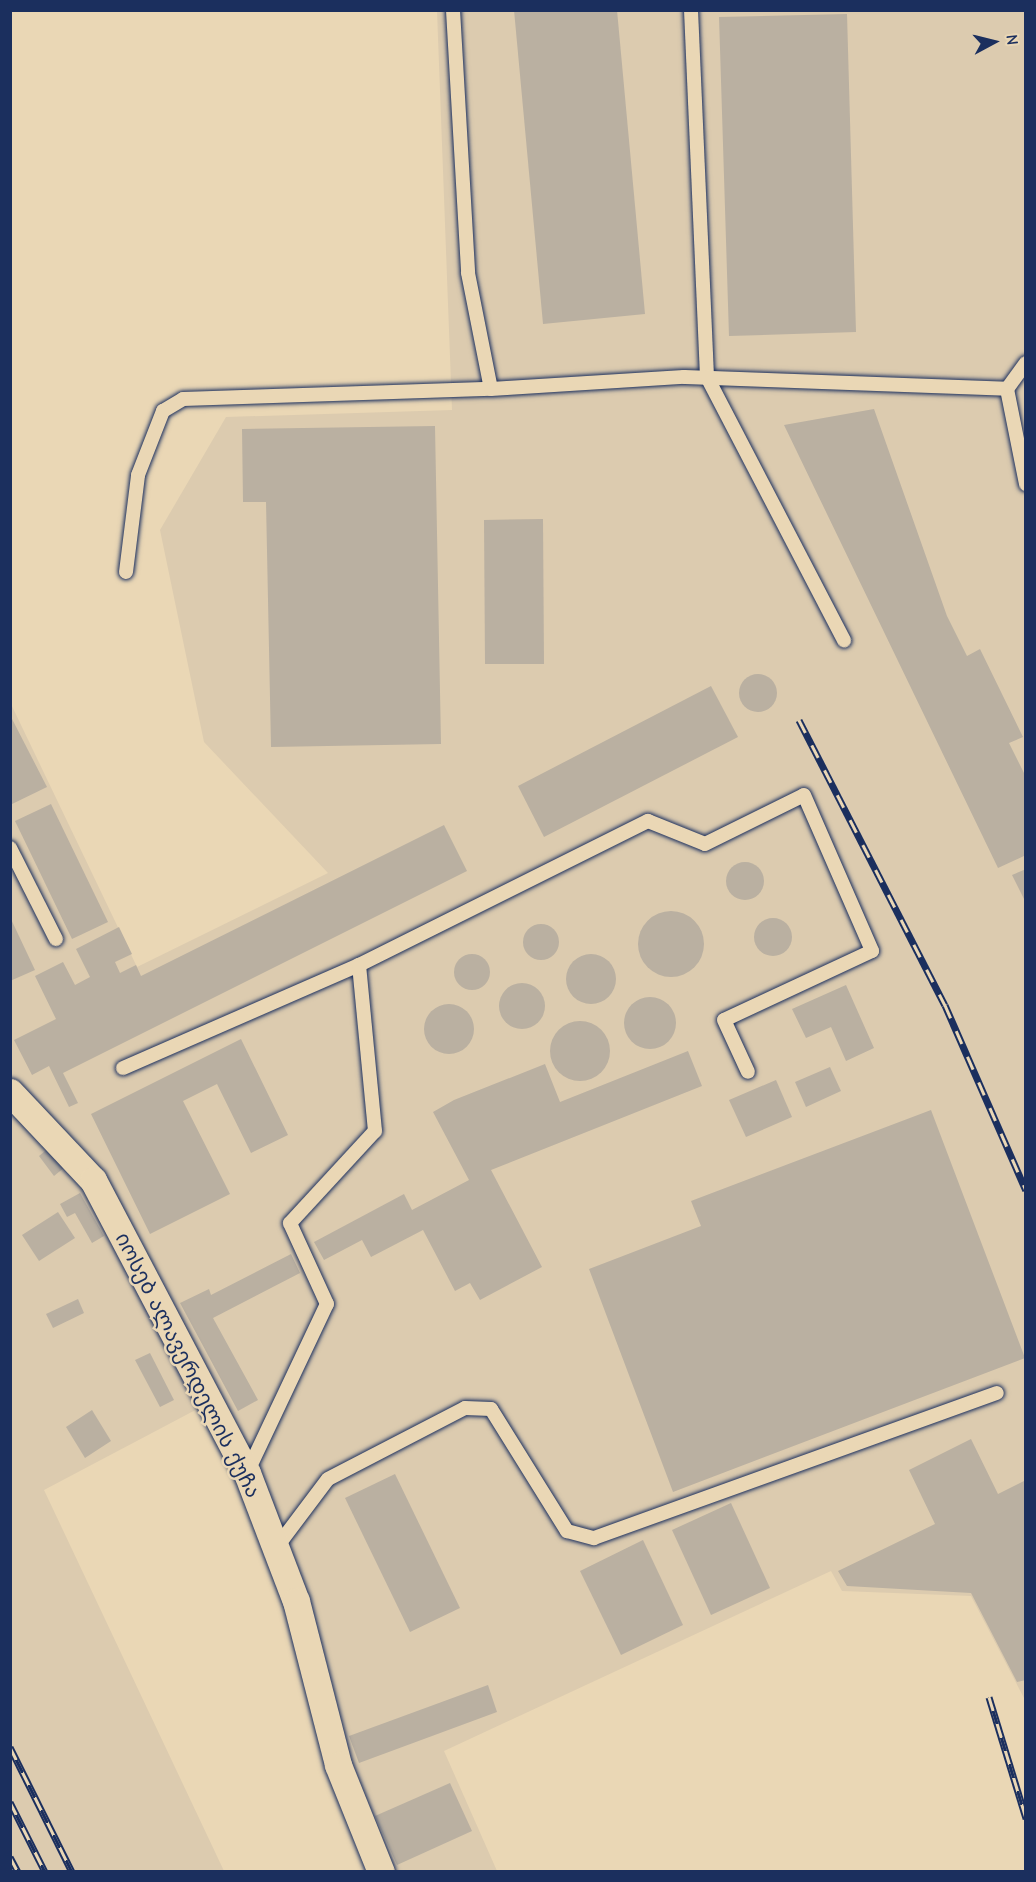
<!DOCTYPE html>
<html>
<head>
<meta charset="utf-8">
<style>
	body { margin:0 }
	#map { position:relative; width:1036px; height:1882px; overflow:hidden; background:#ead7b5; font-family:"Comic Neue","Noto Sans Georgian",sans-serif }
	div>[style] { position:absolute }
	[style*='--x'] { left:calc(var(--x)*1px); top:calc(var(--y)*1px); width:calc(var(--w)*1px); rotate:calc(var(--a)*1deg) }
	.built>* { inset:0; background:#dccbaf }
	.building>* { inset:0; background:#bab0a1 }
	.round { border-radius:50% }
	.roads { filter:drop-shadow(0 0 2px #1b2f5e) drop-shadow(0 0 2px #1b2f5e) }
	.lane>* { height:14px; margin:-7px; padding:0 7px; transform-origin:7px; border-radius:7px; background:#ead7b5 }
	.street>* { height:27px; margin:-13.5px; padding:0 13.5px; transform-origin:13.5px; border-radius:13.5px; background:#ead7b5 }
	.rail>* { height:7px; margin-top:-3.5px; transform-origin:0; background:repeating-linear-gradient(90deg,#ead7b5 0 14px,#1b2f5e 0 28px); box-sizing:border-box; border-block:2px solid #1b2f5e }
	span { translate:-50% -50%; white-space:nowrap; text-align:center; line-height:1.15; -webkit-text-stroke:5px #ead7b5; paint-order:stroke }
	.street-label { font-size:21px; color:#1b2f5e }
	.frame { position:absolute; inset:0; border:12px solid #1b2f5e; pointer-events:none }
	.north { position:absolute; left:964px; top:12px; width:60px; height:60px; -webkit-text-stroke:4px #ead7b5; paint-order:stroke; rotate:83deg; font-size:16px; font-weight:700; line-height:24px; text-align:center; color:#1b2f5e }
	.north::after { content:''; display:block; margin:auto; width:21px; height:27px; background:#1b2f5e; clip-path:polygon(50% 0,100% 100%,50% 72%,0 100%) }
</style>
</head>
<body>
<div id="map">
	<div class="built">
		<i style="clip-path:polygon(437px 11px,1025px 11px,1025px 1700px,971px 1596px,842px 1591px,831px 1571px,444px 1751px,497px 1871px,395px 1871px,353px 1771px,306px 1604px,222px 1396px,44px 1490px,224px 1871px,11px 1871px,10px 702px,137px 967px,328px 873px,204px 742px,160px 530px,226px 417px,452px 410px)"></i>
	</div>
	<div class="building">
		<i style="clip-path:polygon(514px 10px,617px 10px,645px 314px,543px 324px)"></i>
		<i style="clip-path:polygon(847px 14px,856px 332px,729px 336px,719px 17px)"></i>
		<i style="clip-path:polygon(874px 409px,947px 616px,967px 656px,980px 649px,1023px 737px,1009px 743px,1026px 777px,1026px 855px,998px 868px,784px 425px)"></i>
		<i style="clip-path:polygon(435px 426px,441px 744px,271px 747px,266px 502px,243px 502px,242px 429px)"></i>
		<i style="clip-path:polygon(543px 519px,544px 664px,485px 664px,484px 520px)"></i>
		<i class="round" style="left:739px;top:674px;width:38px;height:38px"></i>
		<i style="clip-path:polygon(711px 686px,738px 737px,544px 837px,518px 786px)"></i>
		<i style="clip-path:polygon(10px 715px,47px 787px,10px 805px)"></i>
		<i style="clip-path:polygon(51px 804px,108px 922px,72px 939px,15px 821px)"></i>
		<i style="clip-path:polygon(444px 825px,467px 871px,63px 1073px,78px 1103px,69px 1107px,49px 1066px,32px 1075px,14px 1040px,56px 1019px,35px 976px,63px 962px,75px 985px,90px 977px,76px 949px,119px 927px,132px 954px,115px 962px,120px 973px,136px 965px,141px 976px)"></i>
		<i class="round" style="left:726px;top:862px;width:38px;height:38px"></i>
		<i style="clip-path:polygon(1026px 869px,1026px 903px,1012px 875px)"></i>
		<i class="round" style="left:638px;top:911px;width:66px;height:66px"></i>
		<i style="clip-path:polygon(10px 917px,35px 970px,10px 981px)"></i>
		<i class="round" style="left:754px;top:918px;width:38px;height:38px"></i>
		<i class="round" style="left:523px;top:924px;width:36px;height:36px"></i>
		<i class="round" style="left:454px;top:954px;width:36px;height:36px"></i>
		<i class="round" style="left:566px;top:954px;width:50px;height:50px"></i>
		<i class="round" style="left:499px;top:983px;width:46px;height:46px"></i>
		<i style="clip-path:polygon(846px 985px,874px 1048px,846px 1061px,831px 1027px,806px 1038px,792px 1009px)"></i>
		<i class="round" style="left:624px;top:997px;width:52px;height:52px"></i>
		<i class="round" style="left:424px;top:1004px;width:50px;height:50px"></i>
		<i class="round" style="left:550px;top:1021px;width:60px;height:60px"></i>
		<i style="clip-path:polygon(241px 1039px,288px 1135px,251px 1153px,217px 1084px,183px 1101px,230px 1194px,150px 1234px,91px 1114px)"></i>
		<i style="clip-path:polygon(688px 1051px,702px 1086px,491px 1170px,542px 1267px,480px 1300px,470px 1283px,455px 1291px,423px 1230px,371px 1257px,362px 1240px,324px 1260px,314px 1242px,404px 1194px,412px 1210px,469px 1180px,433px 1112px,454px 1100px,545px 1064px,560px 1102px)"></i>
		<i style="clip-path:polygon(830px 1067px,841px 1091px,806px 1107px,795px 1082px)"></i>
		<i style="clip-path:polygon(776px 1080px,792px 1117px,746px 1137px,729px 1100px)"></i>
		<i style="clip-path:polygon(931px 1110px,1025px 1358px,673px 1492px,589px 1269px,701px 1226px,691px 1201px)"></i>
		<i style="clip-path:polygon(50px 1147px,65px 1167px,54px 1176px,39px 1156px)"></i>
		<i style="clip-path:polygon(80px 1193px,104px 1236px,92px 1243px,75px 1213px,67px 1217px,60px 1204px)"></i>
		<i style="clip-path:polygon(58px 1212px,75px 1238px,39px 1261px,22px 1235px)"></i>
		<i style="clip-path:polygon(291px 1254px,300px 1273px,213px 1318px,258px 1400px,238px 1411px,180px 1303px,209px 1289px,211px 1295px)"></i>
		<i style="clip-path:polygon(78px 1299px,84px 1313px,53px 1328px,46px 1314px)"></i>
		<i style="clip-path:polygon(150px 1353px,174px 1400px,160px 1407px,135px 1360px)"></i>
		<i style="clip-path:polygon(92px 1410px,111px 1441px,85px 1458px,66px 1427px)"></i>
		<i style="clip-path:polygon(971px 1439px,998px 1494px,1026px 1480px,1026px 1680px,1017px 1682px,971px 1593px,847px 1586px,838px 1571px,935px 1524px,909px 1470px)"></i>
		<i style="clip-path:polygon(395px 1474px,460px 1608px,410px 1632px,345px 1498px)"></i>
		<i style="clip-path:polygon(731px 1503px,770px 1588px,711px 1615px,672px 1530px)"></i>
		<i style="clip-path:polygon(643px 1540px,683px 1625px,621px 1655px,580px 1571px)"></i>
		<i style="clip-path:polygon(488px 1685px,497px 1712px,359px 1763px,349px 1736px)"></i>
		<i style="clip-path:polygon(450px 1783px,472px 1831px,397px 1865px,375px 1816px)"></i>
	</div>
	<div class="roads">
		<div class="lane">
			<i style="--x:453;--y:10;--w:263;--a:86.7"></i>
			<i style="--x:468;--y:273;--w:118;--a:78.8"></i>
			<i style="--x:691;--y:10;--w:367;--a:87.5"></i>
			<i style="--x:707;--y:377;--w:297;--a:62.5"></i>
			<i style="--x:1007;--y:389;--w:32;--a:-54"></i>
			<i style="--x:126;--y:572;--w:98;--a:-82.9"></i>
			<i style="--x:138;--y:475;--w:69;--a:-68.7"></i>
			<i style="--x:163;--y:411;--w:23;--a:-31"></i>
			<i style="--x:183;--y:399;--w:308;--a:-1.9"></i>
			<i style="--x:491;--y:389;--w:193;--a:-3.6"></i>
			<i style="--x:684;--y:377;--w:323;--a:2.1"></i>
			<i style="--x:1007;--y:389;--w:97;--a:78.7"></i>
			<i style="--x:10;--y:848;--w:102;--a:63.2"></i>
			<i style="--x:123;--y:1068;--w:257;--a:-23.6"></i>
			<i style="--x:247;--y:1473;--w:187;--a:-64.7"></i>
			<i style="--x:327;--y:1304;--w:89;--a:-114.6"></i>
			<i style="--x:290;--y:1223;--w:125;--a:-47.3"></i>
			<i style="--x:375;--y:1131;--w:167;--a:-95.5"></i>
			<i style="--x:359;--y:965;--w:323;--a:-26.5"></i>
			<i style="--x:648;--y:821;--w:61;--a:22"></i>
			<i style="--x:705;--y:844;--w:110;--a:-26.3"></i>
			<i style="--x:804;--y:795;--w:170;--a:66.4"></i>
			<i style="--x:872;--y:951;--w:163;--a:155"></i>
			<i style="--x:724;--y:1020;--w:57;--a:65.2"></i>
			<i style="--x:276;--y:1548;--w:86;--a:-53"></i>
			<i style="--x:328;--y:1479;--w:154;--a:-27.4"></i>
			<i style="--x:465;--y:1408;--w:26;--a:2"></i>
			<i style="--x:491;--y:1409;--w:144;--a:58.1"></i>
			<i style="--x:567;--y:1531;--w:28;--a:15"></i>
			<i style="--x:594;--y:1538;--w:428;--a:-19.8"></i>
		</div>
		<div class="street">
			<i style="--x:10;--y:1092;--w:121;--a:46.7"></i>
			<i style="--x:93;--y:1180;--w:331;--a:62.3"></i>
			<i style="--x:247;--y:1473;--w:137;--a:69.1"></i>
			<i style="--x:296;--y:1601;--w:169;--a:75.6"></i>
			<i style="--x:338;--y:1765;--w:115;--a:68.1"></i>
		</div>
	</div>
	<div class="rail">
		<i style="--x:799;--y:720;--w:320;--a:62.9"></i>
		<i style="--x:945;--y:1005;--w:202;--a:66.4"></i>
		<i style="--x:989;--y:1697;--w:127;--a:73"></i>
		<i style="--x:10;--y:1747;--w:140;--a:63.6"></i>
		<i style="--x:10;--y:1802;--w:78;--a:63.4"></i>
		<i style="--x:10;--y:1857;--w:17;--a:62"></i>
	</div>
	<div class="street-label">
		<span style="left:188px;top:1365px;rotate:63deg">იოსებ ალავერდელის ქუჩა</span>
	</div>
	<div class="frame"></div>
	<div class="north">N</div>
</div>
</body>
</html>
